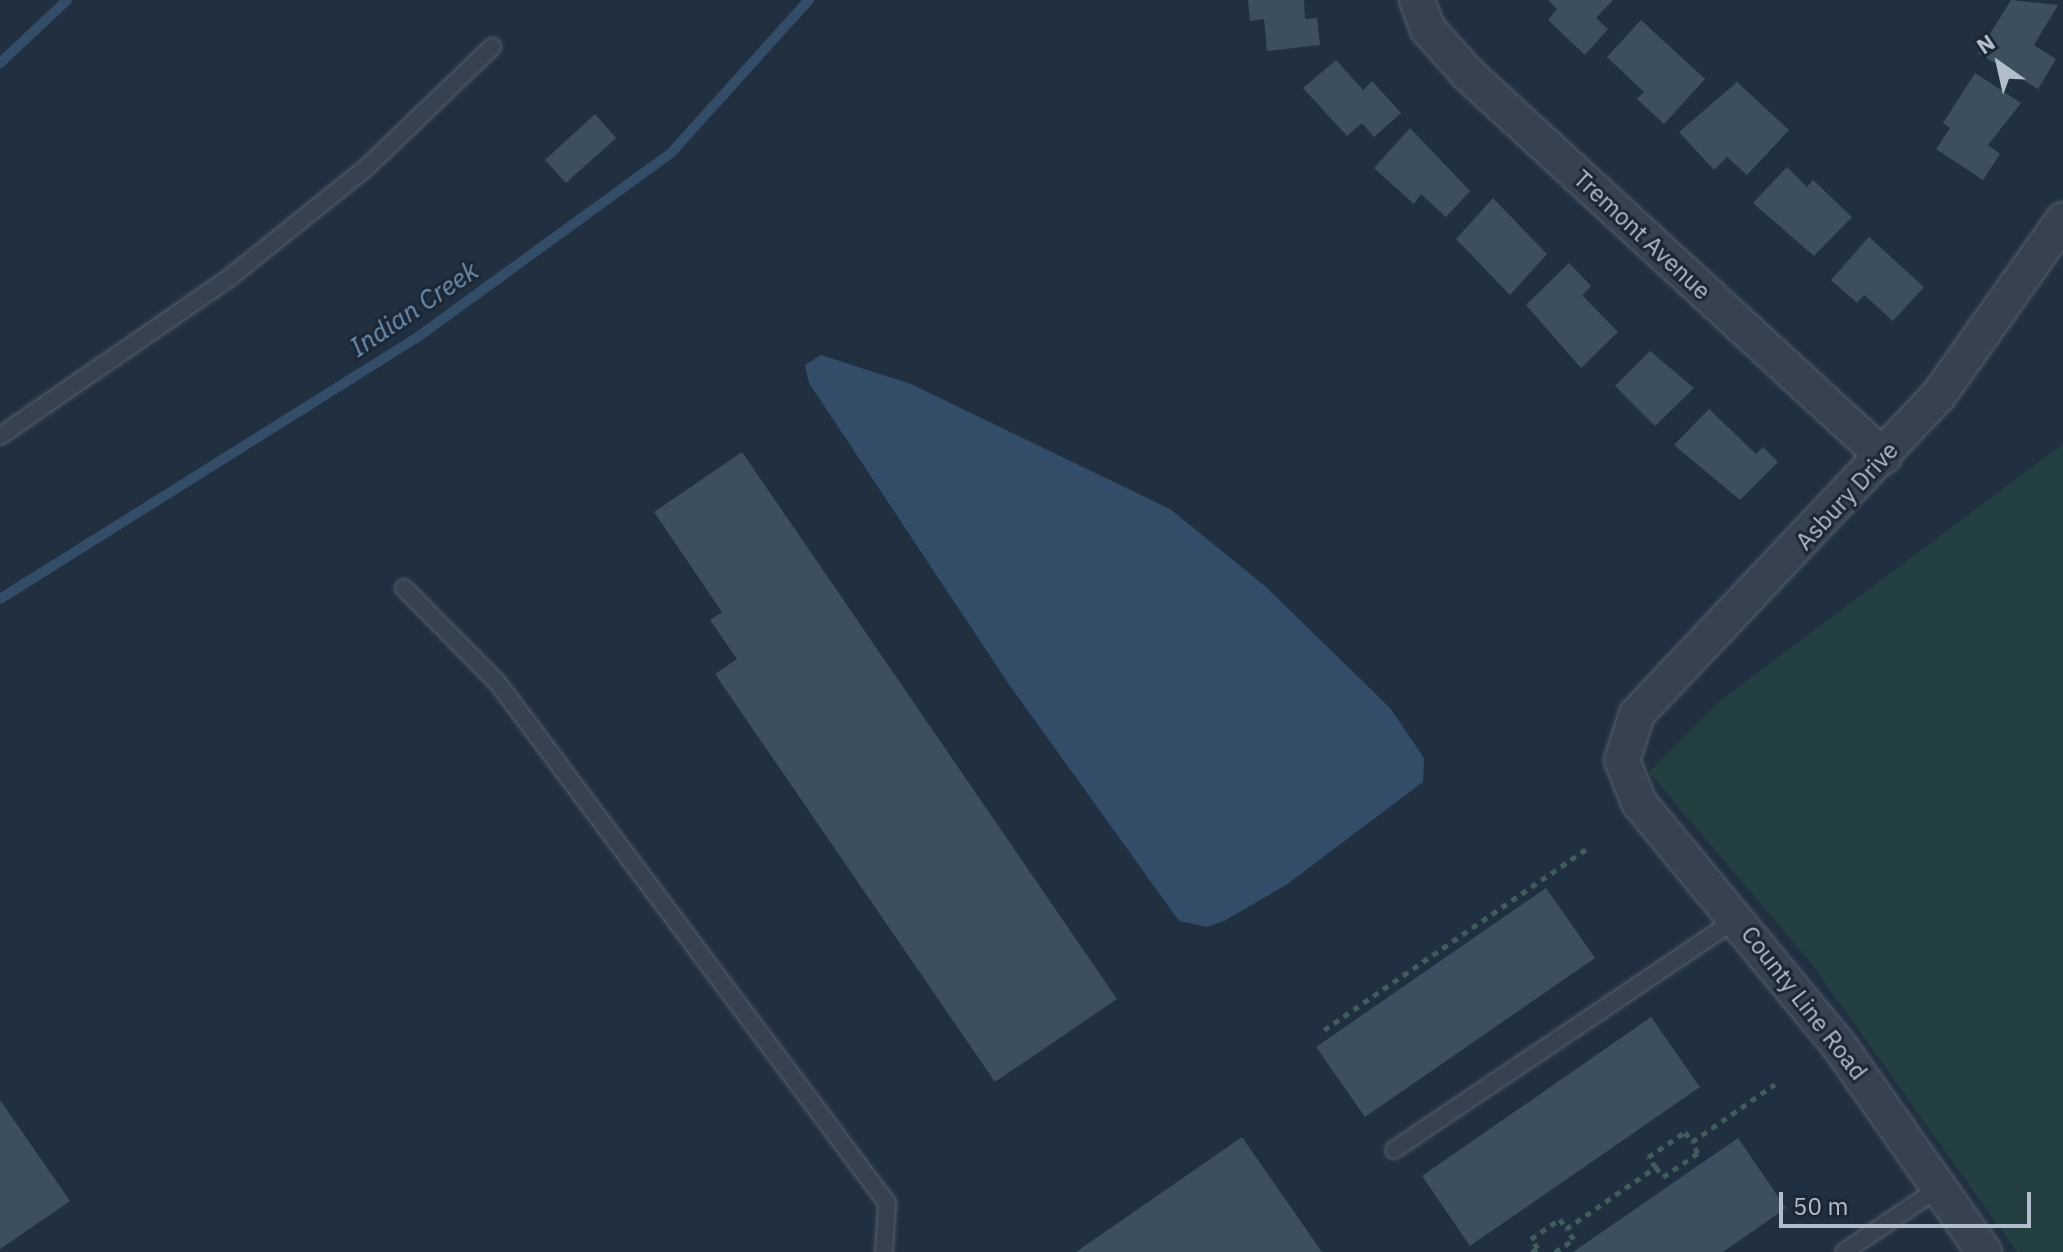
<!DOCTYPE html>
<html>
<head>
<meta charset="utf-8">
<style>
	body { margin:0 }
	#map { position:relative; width:2063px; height:1252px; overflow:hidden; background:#213040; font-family:"IBM Plex Sans",sans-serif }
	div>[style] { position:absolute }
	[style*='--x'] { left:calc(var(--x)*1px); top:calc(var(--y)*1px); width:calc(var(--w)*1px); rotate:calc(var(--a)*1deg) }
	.green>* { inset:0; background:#243f41 }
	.water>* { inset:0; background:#334d69 }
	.stream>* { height:10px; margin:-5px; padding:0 5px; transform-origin:5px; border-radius:5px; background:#334d69 }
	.building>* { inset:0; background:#3d4f5f }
	.path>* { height:5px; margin-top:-2.5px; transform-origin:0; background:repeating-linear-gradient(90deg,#425c5e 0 6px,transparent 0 12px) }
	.roads { filter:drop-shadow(0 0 2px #54606e) drop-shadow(0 0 2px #54606e) }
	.service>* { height:16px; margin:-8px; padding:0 8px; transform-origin:8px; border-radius:8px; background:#364250 }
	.minor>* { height:34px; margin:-17px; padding:0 17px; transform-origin:17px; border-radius:17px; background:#364250 }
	span { translate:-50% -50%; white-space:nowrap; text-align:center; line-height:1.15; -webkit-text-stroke:6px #1b2735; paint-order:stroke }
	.street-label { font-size:24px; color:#b2bdcb }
	.water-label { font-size:26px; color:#6f90b1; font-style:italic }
	.north { position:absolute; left:1959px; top:24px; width:80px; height:80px; -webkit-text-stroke:6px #1b2735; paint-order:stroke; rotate:326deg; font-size:22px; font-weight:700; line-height:32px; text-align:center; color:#b2bdcb }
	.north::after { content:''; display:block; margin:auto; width:28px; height:36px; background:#b2bdcb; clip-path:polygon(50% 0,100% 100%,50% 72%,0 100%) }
	.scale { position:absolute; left:1779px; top:1192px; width:252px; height:36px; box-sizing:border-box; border:4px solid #b2bdcb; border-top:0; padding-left:10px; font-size:24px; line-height:28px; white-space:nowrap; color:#b2bdcb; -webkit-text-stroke:6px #1b2735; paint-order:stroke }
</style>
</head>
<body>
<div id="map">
	<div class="green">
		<i style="clip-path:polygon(2063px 444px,2063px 1252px,2017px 1252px,1811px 963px,1649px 772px,1721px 700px)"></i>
	</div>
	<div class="water">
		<i style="clip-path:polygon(821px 355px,911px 384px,1170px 509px,1265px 586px,1390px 708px,1424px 758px,1423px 782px,1286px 885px,1224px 921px,1207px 927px,1179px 921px,1008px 683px,809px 383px,805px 365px)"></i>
	</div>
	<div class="stream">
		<i style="--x:0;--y:63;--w:92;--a:-43.2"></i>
		<i style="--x:0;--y:599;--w:490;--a:-32.1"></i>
		<i style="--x:415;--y:339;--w:316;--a:-36"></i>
		<i style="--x:671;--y:153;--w:206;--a:-48"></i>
	</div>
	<div class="building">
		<i style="clip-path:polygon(1248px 0,1304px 0,1305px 19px,1317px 18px,1320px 45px,1267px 51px,1264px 19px,1250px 21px)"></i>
		<i style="clip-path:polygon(1548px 0,1613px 0,1596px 18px,1608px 29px,1585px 55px,1548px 20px,1557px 9px)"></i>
		<i style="clip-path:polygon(2011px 0,2058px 5px,2034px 45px,2056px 59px,2038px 89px,1978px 53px)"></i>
		<i style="clip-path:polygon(1641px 20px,1705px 79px,1664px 124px,1637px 99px,1644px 92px,1607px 57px)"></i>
		<i style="clip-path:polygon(1336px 60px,1363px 90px,1372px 81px,1401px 113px,1374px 137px,1362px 123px,1347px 136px,1303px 88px)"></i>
		<i style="clip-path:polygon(1975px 73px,2021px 103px,1988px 145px,2000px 154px,1983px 180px,1936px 149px,1950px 128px,1943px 123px)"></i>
		<i style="clip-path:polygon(1737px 82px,1789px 130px,1747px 175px,1727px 157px,1714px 170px,1679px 132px)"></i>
		<i style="clip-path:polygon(595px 114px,616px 138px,566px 183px,545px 160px)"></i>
		<i style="clip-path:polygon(1410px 128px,1470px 191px,1446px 217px,1421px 194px,1414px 204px,1374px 168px)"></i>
		<i style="clip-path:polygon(1787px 167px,1807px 187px,1813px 180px,1852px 217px,1814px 256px,1753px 203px)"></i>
		<i style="clip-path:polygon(1493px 198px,1547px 254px,1510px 295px,1456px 239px)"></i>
		<i style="clip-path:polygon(1869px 237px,1924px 287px,1893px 321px,1864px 295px,1857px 303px,1831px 280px)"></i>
		<i style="clip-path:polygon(1569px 263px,1591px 286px,1582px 295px,1618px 332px,1581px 368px,1526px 305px)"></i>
		<i style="clip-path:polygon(1650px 351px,1694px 388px,1655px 426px,1615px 386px)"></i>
		<i style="clip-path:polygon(1709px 409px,1756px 454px,1763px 447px,1778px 462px,1740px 500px,1674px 445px)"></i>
		<i style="clip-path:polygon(742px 452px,1117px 999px,995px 1082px,715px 674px,737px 659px,710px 620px,722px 612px,654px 512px)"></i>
		<i style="clip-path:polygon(1546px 888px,1595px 958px,1365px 1117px,1316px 1047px)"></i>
		<i style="clip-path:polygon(1651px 1017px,1700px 1087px,1470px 1246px,1422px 1176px)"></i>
		<i style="clip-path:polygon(0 1100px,70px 1201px,0 1249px)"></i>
		<i style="clip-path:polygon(1242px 1137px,1322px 1252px,1076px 1252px)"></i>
		<i style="clip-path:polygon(1738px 1138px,1786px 1208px,1723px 1252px,1573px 1252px)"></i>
	</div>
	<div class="path">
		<i style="--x:1324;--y:1030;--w:322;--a:-34.6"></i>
		<i style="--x:1656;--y:1167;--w:12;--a:55"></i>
		<i style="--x:1663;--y:1177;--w:42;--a:-34.4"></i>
		<i style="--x:1698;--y:1153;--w:13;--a:-119"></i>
		<i style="--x:1532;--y:1252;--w:7;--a:-34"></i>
		<i style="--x:1538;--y:1248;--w:11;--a:-128"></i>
		<i style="--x:1531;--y:1239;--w:35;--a:-35"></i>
		<i style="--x:1560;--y:1219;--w:12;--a:59"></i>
		<i style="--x:1566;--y:1229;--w:109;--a:-34.6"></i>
		<i style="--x:1656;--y:1167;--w:13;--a:-129"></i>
		<i style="--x:1648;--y:1157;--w:45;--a:-34"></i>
		<i style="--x:1685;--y:1132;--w:12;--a:55"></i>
		<i style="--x:1692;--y:1142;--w:101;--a:-34.9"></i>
		<i style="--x:1555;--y:1252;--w:23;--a:-34"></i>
		<i style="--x:1574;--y:1239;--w:13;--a:-129"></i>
	</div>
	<div class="roads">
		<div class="service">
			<i style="--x:0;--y:436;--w:278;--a:-34.6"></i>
			<i style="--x:229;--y:278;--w:176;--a:-38.8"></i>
			<i style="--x:366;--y:168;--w:175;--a:-43.8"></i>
			<i style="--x:404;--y:588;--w:132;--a:45.3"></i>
			<i style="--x:497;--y:682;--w:651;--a:53.18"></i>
			<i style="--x:887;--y:1203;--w:49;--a:93.5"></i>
			<i style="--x:1394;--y:1150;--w:414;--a:-34"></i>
			<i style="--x:1844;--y:1252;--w:115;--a:-34"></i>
		</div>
		<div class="minor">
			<i style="--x:1417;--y:0;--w:30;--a:70"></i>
			<i style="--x:1427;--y:28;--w:62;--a:48.3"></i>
			<i style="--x:1468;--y:74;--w:565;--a:42.63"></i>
			<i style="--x:1984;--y:1252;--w:256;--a:-125.1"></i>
			<i style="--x:1837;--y:1043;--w:311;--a:-129.5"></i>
			<i style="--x:1639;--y:803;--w:46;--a:-111.6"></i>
			<i style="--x:1622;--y:760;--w:48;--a:-71.9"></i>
			<i style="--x:1637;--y:714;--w:438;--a:-46.6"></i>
			<i style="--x:1938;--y:396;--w:216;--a:-54.6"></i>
		</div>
	</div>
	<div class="street-label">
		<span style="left:1642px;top:235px;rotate:43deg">Tremont Avenue</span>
		<span style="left:1847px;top:496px;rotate:-47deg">Asbury Drive</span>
		<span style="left:1804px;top:1003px;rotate:52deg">County Line Road</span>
	</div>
	<div class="water-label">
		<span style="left:414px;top:309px;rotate:-34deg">Indian Creek</span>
	</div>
	<div class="north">N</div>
	<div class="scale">50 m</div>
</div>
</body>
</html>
